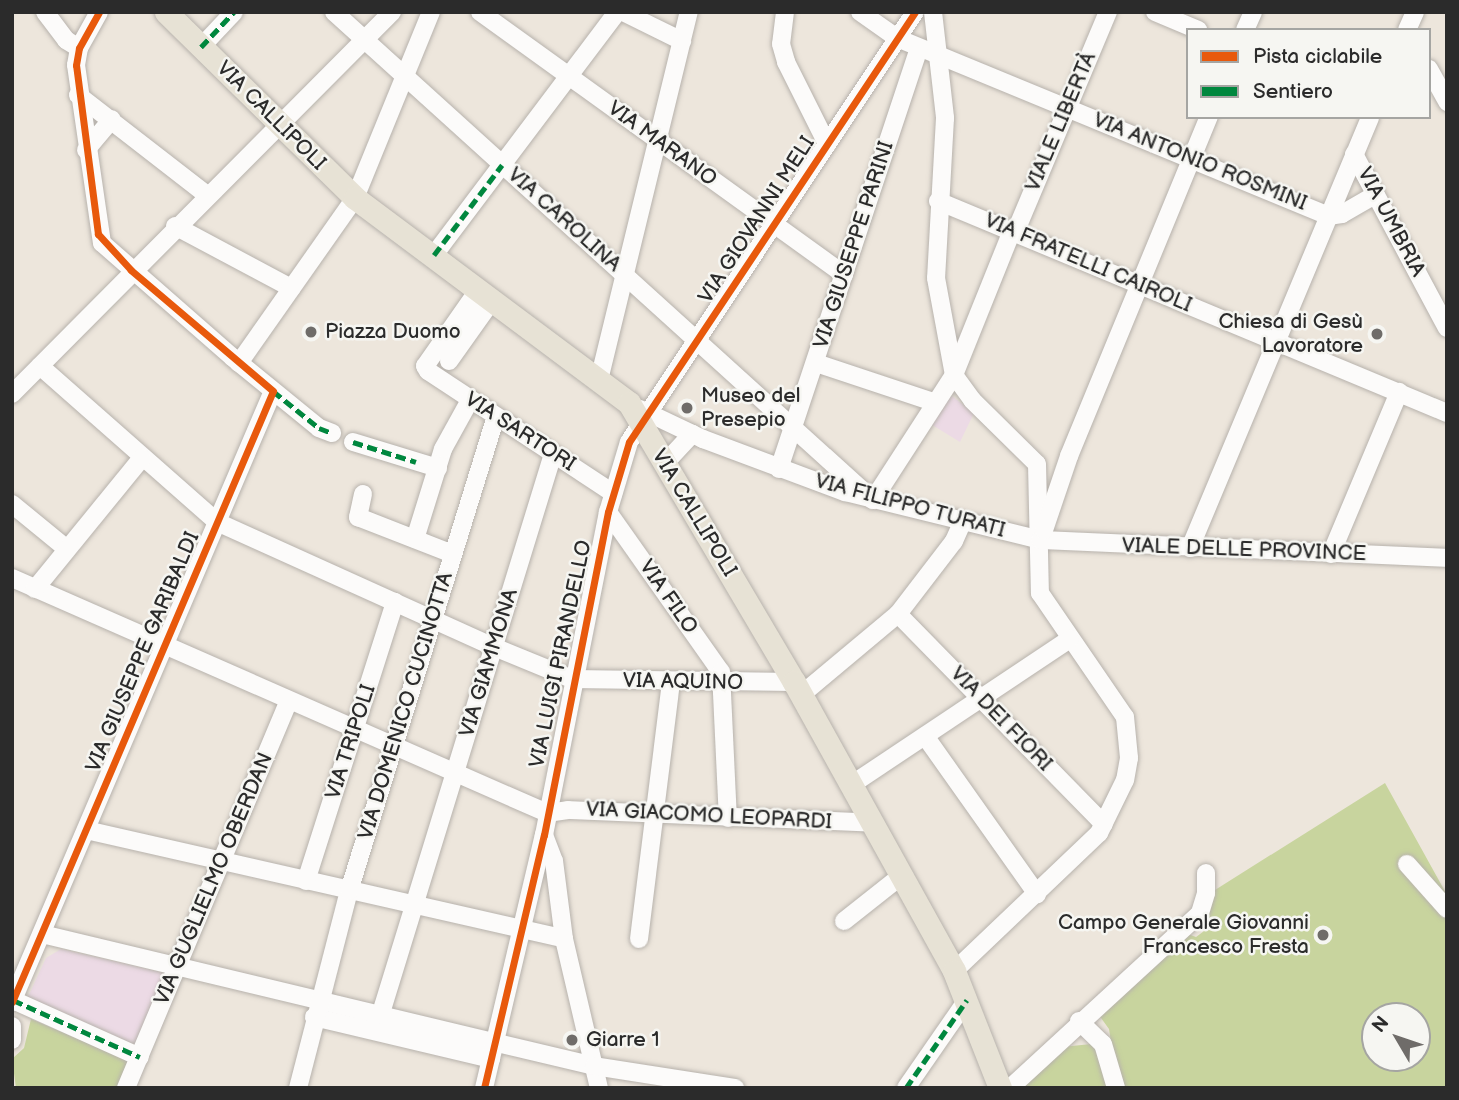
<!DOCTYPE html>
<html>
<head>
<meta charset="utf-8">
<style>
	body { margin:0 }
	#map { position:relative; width:1459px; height:1100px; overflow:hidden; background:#ede6dc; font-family:"Balsamiq Sans",sans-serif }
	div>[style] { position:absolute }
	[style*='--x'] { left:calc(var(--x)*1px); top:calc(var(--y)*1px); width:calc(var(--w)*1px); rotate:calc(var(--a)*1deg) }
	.built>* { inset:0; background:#ecdae5 }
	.green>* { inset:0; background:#c8d49e }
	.roads { filter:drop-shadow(0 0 2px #b7b2ac) drop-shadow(0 0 2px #b7b2ac) }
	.minor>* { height:18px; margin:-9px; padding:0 9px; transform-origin:9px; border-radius:9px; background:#fcfbfa }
	.major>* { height:23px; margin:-11.5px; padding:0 11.5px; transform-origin:11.5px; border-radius:11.5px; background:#e7e2d5 }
	.quiet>* { height:5px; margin-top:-2.5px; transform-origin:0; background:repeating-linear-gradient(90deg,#00873e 0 10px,transparent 0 15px) }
	.cycleway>* { height:7px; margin:-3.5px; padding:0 3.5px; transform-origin:3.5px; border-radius:3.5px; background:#e8590c }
	.dots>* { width:19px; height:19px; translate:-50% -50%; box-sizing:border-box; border:4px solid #f6f6f2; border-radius:50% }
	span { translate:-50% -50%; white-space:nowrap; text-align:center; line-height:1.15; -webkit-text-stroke:5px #f6f6f2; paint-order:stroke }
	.street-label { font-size:21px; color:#2b2b2b }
	.poi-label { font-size:21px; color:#2b2b2b }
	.right { translate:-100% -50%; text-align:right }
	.left { translate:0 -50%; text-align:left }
	.frame { position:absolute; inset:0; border:14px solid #2b2b2b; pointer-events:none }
	.legend { position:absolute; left:1186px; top:28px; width:245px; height:91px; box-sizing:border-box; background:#f6f6f2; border:2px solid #a5a5a2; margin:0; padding:9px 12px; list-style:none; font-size:21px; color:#2b2b2b }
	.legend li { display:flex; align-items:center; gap:14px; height:35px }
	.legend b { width:35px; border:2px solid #a5a5a2 }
	.north { position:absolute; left:1361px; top:1002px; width:70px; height:70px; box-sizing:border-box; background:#f6f6f2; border:2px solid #a5a5a2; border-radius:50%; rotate:309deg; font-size:19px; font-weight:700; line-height:28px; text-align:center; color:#2b2b2b }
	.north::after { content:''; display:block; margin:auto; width:24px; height:32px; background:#6f6c69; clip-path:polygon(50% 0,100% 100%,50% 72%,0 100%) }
</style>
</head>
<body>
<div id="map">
	<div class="built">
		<i style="clip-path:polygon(948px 393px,974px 413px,960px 442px,929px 423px)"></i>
		<i style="clip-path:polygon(61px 949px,165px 973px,135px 1046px,27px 999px,46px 958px)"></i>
	</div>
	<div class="green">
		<i style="clip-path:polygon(evenodd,1385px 783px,1447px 895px,1447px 1088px,1023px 1088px,1062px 1047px,1111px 1042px,1109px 1029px,1096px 1011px,1185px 933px,1196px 937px,1211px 926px,1204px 915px,1215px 890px,1385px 783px,1375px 1016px,1417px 1016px,1417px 1058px,1375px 1058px,1375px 1016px)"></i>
		<i style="clip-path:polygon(31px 1019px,128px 1060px,117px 1088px,16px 1088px,12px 1059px,24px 1048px)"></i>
	</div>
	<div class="roads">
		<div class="minor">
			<i style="--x:45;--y:12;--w:35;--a:53"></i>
			<i style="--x:66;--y:40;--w:15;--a:32"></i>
			<i style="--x:99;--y:12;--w:41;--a:119.1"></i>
			<i style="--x:79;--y:48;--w:17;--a:100"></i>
			<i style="--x:76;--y:65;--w:180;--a:81.7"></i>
			<i style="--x:102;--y:243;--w:173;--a:41.2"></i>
			<i style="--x:232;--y:357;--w:112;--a:39.2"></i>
			<i style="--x:319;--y:428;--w:14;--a:21"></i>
			<i style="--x:334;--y:12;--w:727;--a:42.16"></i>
			<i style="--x:873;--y:500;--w:149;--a:-57.1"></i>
			<i style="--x:954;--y:375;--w:155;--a:-68.1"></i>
			<i style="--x:480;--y:12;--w:449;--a:35.8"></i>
			<i style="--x:623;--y:12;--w:66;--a:26.2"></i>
			<i style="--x:785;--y:12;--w:32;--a:97"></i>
			<i style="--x:781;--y:44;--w:19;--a:74"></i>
			<i style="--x:786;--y:62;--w:92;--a:63.4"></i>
			<i style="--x:860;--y:12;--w:45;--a:35.1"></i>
			<i style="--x:897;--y:38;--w:466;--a:22.4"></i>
			<i style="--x:1328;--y:216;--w:14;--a:-8"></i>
			<i style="--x:1342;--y:214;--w:39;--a:-30"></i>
			<i style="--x:933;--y:12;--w:107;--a:83.5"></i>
			<i style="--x:945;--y:118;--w:160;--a:93.2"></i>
			<i style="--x:936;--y:278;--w:99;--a:79.5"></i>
			<i style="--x:954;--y:375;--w:31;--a:54"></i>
			<i style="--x:972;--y:400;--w:91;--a:44.6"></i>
			<i style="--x:1037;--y:464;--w:129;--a:88.7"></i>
			<i style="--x:1040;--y:593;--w:150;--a:55.6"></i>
			<i style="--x:1125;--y:717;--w:41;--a:84.4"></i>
			<i style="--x:1129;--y:758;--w:22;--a:100"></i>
			<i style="--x:1125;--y:780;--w:59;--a:116.1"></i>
			<i style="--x:1099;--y:833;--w:200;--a:136.4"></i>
			<i style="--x:1155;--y:12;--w:47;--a:22.7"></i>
			<i style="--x:1245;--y:30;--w:20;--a:-66"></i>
			<i style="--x:1407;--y:30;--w:20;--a:-66"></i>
			<i style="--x:201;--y:47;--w:48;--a:-46.7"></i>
			<i style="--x:1429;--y:69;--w:38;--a:61"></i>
			<i style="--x:78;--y:95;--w:163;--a:37.8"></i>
			<i style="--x:86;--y:150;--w:40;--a:-50"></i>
			<i style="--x:1354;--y:154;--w:197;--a:61.9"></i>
			<i style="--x:938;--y:201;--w:551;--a:22.61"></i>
			<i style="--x:175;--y:226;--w:132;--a:28.1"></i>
			<i style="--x:1015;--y:233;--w:240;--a:-67.2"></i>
			<i style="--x:434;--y:255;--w:304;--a:-53"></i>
			<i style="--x:479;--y:289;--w:94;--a:125"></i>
			<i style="--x:425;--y:366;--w:6;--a:59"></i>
			<i style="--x:428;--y:371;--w:222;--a:33.4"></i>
			<i style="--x:449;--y:361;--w:76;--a:-54.6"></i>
			<i style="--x:239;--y:363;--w:202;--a:-54.9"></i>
			<i style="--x:355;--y:198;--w:201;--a:-67.8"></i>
			<i style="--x:816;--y:363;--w:126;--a:18.4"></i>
			<i style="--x:40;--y:366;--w:236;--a:41.4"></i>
			<i style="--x:217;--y:522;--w:304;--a:24.3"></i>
			<i style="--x:494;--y:647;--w:84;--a:22.3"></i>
			<i style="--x:572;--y:679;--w:222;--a:0.8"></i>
			<i style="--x:599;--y:380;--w:379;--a:-76.3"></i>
			<i style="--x:12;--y:394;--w:539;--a:-45.15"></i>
			<i style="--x:640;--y:409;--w:70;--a:25.5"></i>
			<i style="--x:703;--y:439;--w:152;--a:20.5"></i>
			<i style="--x:845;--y:492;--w:201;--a:13.8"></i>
			<i style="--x:1040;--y:540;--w:407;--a:2.5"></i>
			<i style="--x:353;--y:442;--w:89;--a:17"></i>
			<i style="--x:665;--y:463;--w:40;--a:-47"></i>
			<i style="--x:779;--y:469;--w:444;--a:-71.6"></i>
			<i style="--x:363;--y:494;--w:24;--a:102"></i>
			<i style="--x:358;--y:517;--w:102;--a:21.3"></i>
			<i style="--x:12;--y:504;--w:71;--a:39.3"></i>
			<i style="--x:608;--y:512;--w:196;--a:54.8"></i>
			<i style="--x:721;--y:672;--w:146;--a:87.3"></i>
			<i style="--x:1044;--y:530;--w:78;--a:-71.3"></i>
			<i style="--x:1069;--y:456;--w:367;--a:-67.6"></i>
			<i style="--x:415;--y:539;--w:94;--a:-72.7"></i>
			<i style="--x:443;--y:449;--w:56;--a:-61.1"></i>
			<i style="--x:1190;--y:548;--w:467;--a:-67.3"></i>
			<i style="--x:1331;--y:554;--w:176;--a:-67.2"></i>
			<i style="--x:12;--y:578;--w:584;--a:23.71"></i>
			<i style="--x:547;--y:813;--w:21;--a:-8"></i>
			<i style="--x:568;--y:810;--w:304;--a:2.4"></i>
			<i style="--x:35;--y:589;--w:169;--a:-50.8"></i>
			<i style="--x:898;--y:614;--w:294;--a:45.6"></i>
			<i style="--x:801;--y:695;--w:126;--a:-39.9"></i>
			<i style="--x:898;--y:614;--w:92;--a:-52.5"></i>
			<i style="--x:954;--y:541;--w:22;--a:-66"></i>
			<i style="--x:925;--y:736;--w:194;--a:54.7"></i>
			<i style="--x:851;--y:785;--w:263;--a:-33.7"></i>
			<i style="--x:86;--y:830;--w:490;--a:12.8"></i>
			<i style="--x:544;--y:835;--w:28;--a:69"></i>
			<i style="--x:554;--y:861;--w:79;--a:82.7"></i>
			<i style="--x:564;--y:939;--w:153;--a:76.8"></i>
			<i style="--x:1407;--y:864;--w:60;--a:48.4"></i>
			<i style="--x:306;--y:881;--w:293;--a:-72.3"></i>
			<i style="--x:844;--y:921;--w:73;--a:-38.3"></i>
			<i style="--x:42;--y:934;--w:568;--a:13.45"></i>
			<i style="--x:594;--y:1066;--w:143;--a:8.9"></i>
			<i style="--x:639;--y:939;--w:259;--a:-82.9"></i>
			<i style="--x:13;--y:1000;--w:139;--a:24.2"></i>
			<i style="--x:12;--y:1002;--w:664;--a:-66.87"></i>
			<i style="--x:381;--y:1013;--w:585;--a:-72.9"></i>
			<i style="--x:314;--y:1017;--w:182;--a:13.3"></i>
			<i style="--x:1079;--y:1021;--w:33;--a:44"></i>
			<i style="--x:1103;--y:1044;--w:46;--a:73.5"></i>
			<i style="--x:12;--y:1026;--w:14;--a:90"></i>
			<i style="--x:126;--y:1088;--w:420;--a:-67.2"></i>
			<i style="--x:298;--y:1088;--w:203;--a:-75.5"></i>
			<i style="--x:349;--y:891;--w:497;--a:-72.8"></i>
			<i style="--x:484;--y:1088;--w:260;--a:-76.7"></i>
			<i style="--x:544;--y:835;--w:329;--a:-78.8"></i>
			<i style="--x:608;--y:512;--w:73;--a:-73.3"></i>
			<i style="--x:629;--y:442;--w:516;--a:-56.37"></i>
			<i style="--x:906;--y:1088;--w:107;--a:-55.3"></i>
			<i style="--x:1010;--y:1088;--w:258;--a:-42.6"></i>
			<i style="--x:1200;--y:913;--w:21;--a:-73"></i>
			<i style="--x:1206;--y:893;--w:20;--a:-90"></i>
		</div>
		<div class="major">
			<i style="--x:166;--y:12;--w:265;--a:44.5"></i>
			<i style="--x:355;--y:198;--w:342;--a:36.8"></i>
			<i style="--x:629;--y:403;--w:324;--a:59.4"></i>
			<i style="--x:794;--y:682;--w:330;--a:61"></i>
			<i style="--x:954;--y:971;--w:126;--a:68.5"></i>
		</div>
	</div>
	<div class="quiet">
		<i style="--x:201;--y:47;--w:48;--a:-46.7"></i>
		<i style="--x:434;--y:255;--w:113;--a:-52.9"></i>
		<i style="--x:273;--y:391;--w:59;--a:38.8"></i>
		<i style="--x:319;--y:428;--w:14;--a:21"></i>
		<i style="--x:353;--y:442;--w:66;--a:17.6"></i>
		<i style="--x:13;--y:1000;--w:139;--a:24.2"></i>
		<i style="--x:906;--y:1088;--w:107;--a:-55.3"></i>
	</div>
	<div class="cycleway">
		<i style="--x:12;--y:1002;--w:664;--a:-66.87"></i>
		<i style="--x:273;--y:391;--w:187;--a:-139.6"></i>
		<i style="--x:131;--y:270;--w:49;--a:-132.5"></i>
		<i style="--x:98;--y:234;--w:170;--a:-97.4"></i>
		<i style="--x:76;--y:65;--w:17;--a:-80"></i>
		<i style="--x:79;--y:48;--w:41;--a:-60.9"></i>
		<i style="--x:484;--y:1088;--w:260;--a:-76.7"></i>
		<i style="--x:544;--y:835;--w:329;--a:-78.8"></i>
		<i style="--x:608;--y:512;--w:73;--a:-73.3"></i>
		<i style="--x:629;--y:442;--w:516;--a:-56.37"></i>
	</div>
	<div class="dots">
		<i style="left:311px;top:332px;background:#6f6c69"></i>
		<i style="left:1377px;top:334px;background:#6f6c69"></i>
		<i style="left:687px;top:408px;background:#6f6c69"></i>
		<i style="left:1323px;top:935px;background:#6f6c69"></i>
		<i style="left:572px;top:1040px;background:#6f6c69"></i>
	</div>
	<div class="street-label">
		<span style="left:271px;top:116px;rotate:45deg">VIA CALLIPOLI</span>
		<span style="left:1061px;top:122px;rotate:-67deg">VIALE LIBERTÀ</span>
		<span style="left:662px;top:144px;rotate:36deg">VIA MARANO</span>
		<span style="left:1200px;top:162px;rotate:22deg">VIA ANTONIO ROSMINI</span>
		<span style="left:564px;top:220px;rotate:42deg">VIA CAROLINA</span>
		<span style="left:757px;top:220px;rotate:-57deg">VIA GIOVANNI MELI</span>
		<span style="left:1391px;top:222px;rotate:62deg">VIA UMBRIA</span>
		<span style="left:854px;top:245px;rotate:-72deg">VIA GIUSEPPE PARINI</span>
		<span style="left:1088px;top:263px;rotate:23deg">VIA FRATELLI CAIROLI</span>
		<span style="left:520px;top:432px;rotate:33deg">VIA SARTORI</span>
		<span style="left:910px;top:506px;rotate:15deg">VIA FILIPPO TURATI</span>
		<span style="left:694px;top:513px;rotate:59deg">VIA CALLIPOLI</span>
		<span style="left:1244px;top:550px;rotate:2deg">VIALE DELLE PROVINCE</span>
		<span style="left:668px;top:597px;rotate:55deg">VIA FILO</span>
		<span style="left:143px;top:652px;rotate:-67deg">VIA GIUSEPPE GARIBALDI</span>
		<span style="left:561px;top:654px;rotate:-78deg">VIA LUIGI PIRANDELLO</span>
		<span style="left:489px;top:663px;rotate:-73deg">VIA GIAMMONA</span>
		<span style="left:683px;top:682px;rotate:1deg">VIA AQUINO</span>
		<span style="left:406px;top:706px;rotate:-73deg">VIA DOMENICO CUCINOTTA</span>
		<span style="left:1001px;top:719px;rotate:46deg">VIA DEI FIORI</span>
		<span style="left:351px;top:742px;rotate:-72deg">VIA TRIPOLI</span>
		<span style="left:709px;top:816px;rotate:3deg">VIA GIACOMO LEOPARDI</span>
		<span style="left:214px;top:879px;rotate:-67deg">VIA GUGLIELMO OBERDAN</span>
	</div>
	<div class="poi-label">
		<span class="right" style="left:1363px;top:334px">Chiesa di Gesù<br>Lavoratore</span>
		<span class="left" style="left:325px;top:332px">Piazza Duomo</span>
		<span class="left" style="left:701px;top:408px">Museo del<br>Presepio</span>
		<span class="right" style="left:1309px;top:935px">Campo Generale Giovanni<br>Francesco Fresta</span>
		<span class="left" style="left:586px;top:1040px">Giarre 1</span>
	</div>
	<div class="frame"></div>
	<ul class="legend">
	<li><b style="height:9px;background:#e8590c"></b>Pista ciclabile</li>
	<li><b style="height:9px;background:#00873e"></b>Sentiero</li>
	</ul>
	<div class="north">N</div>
</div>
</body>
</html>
